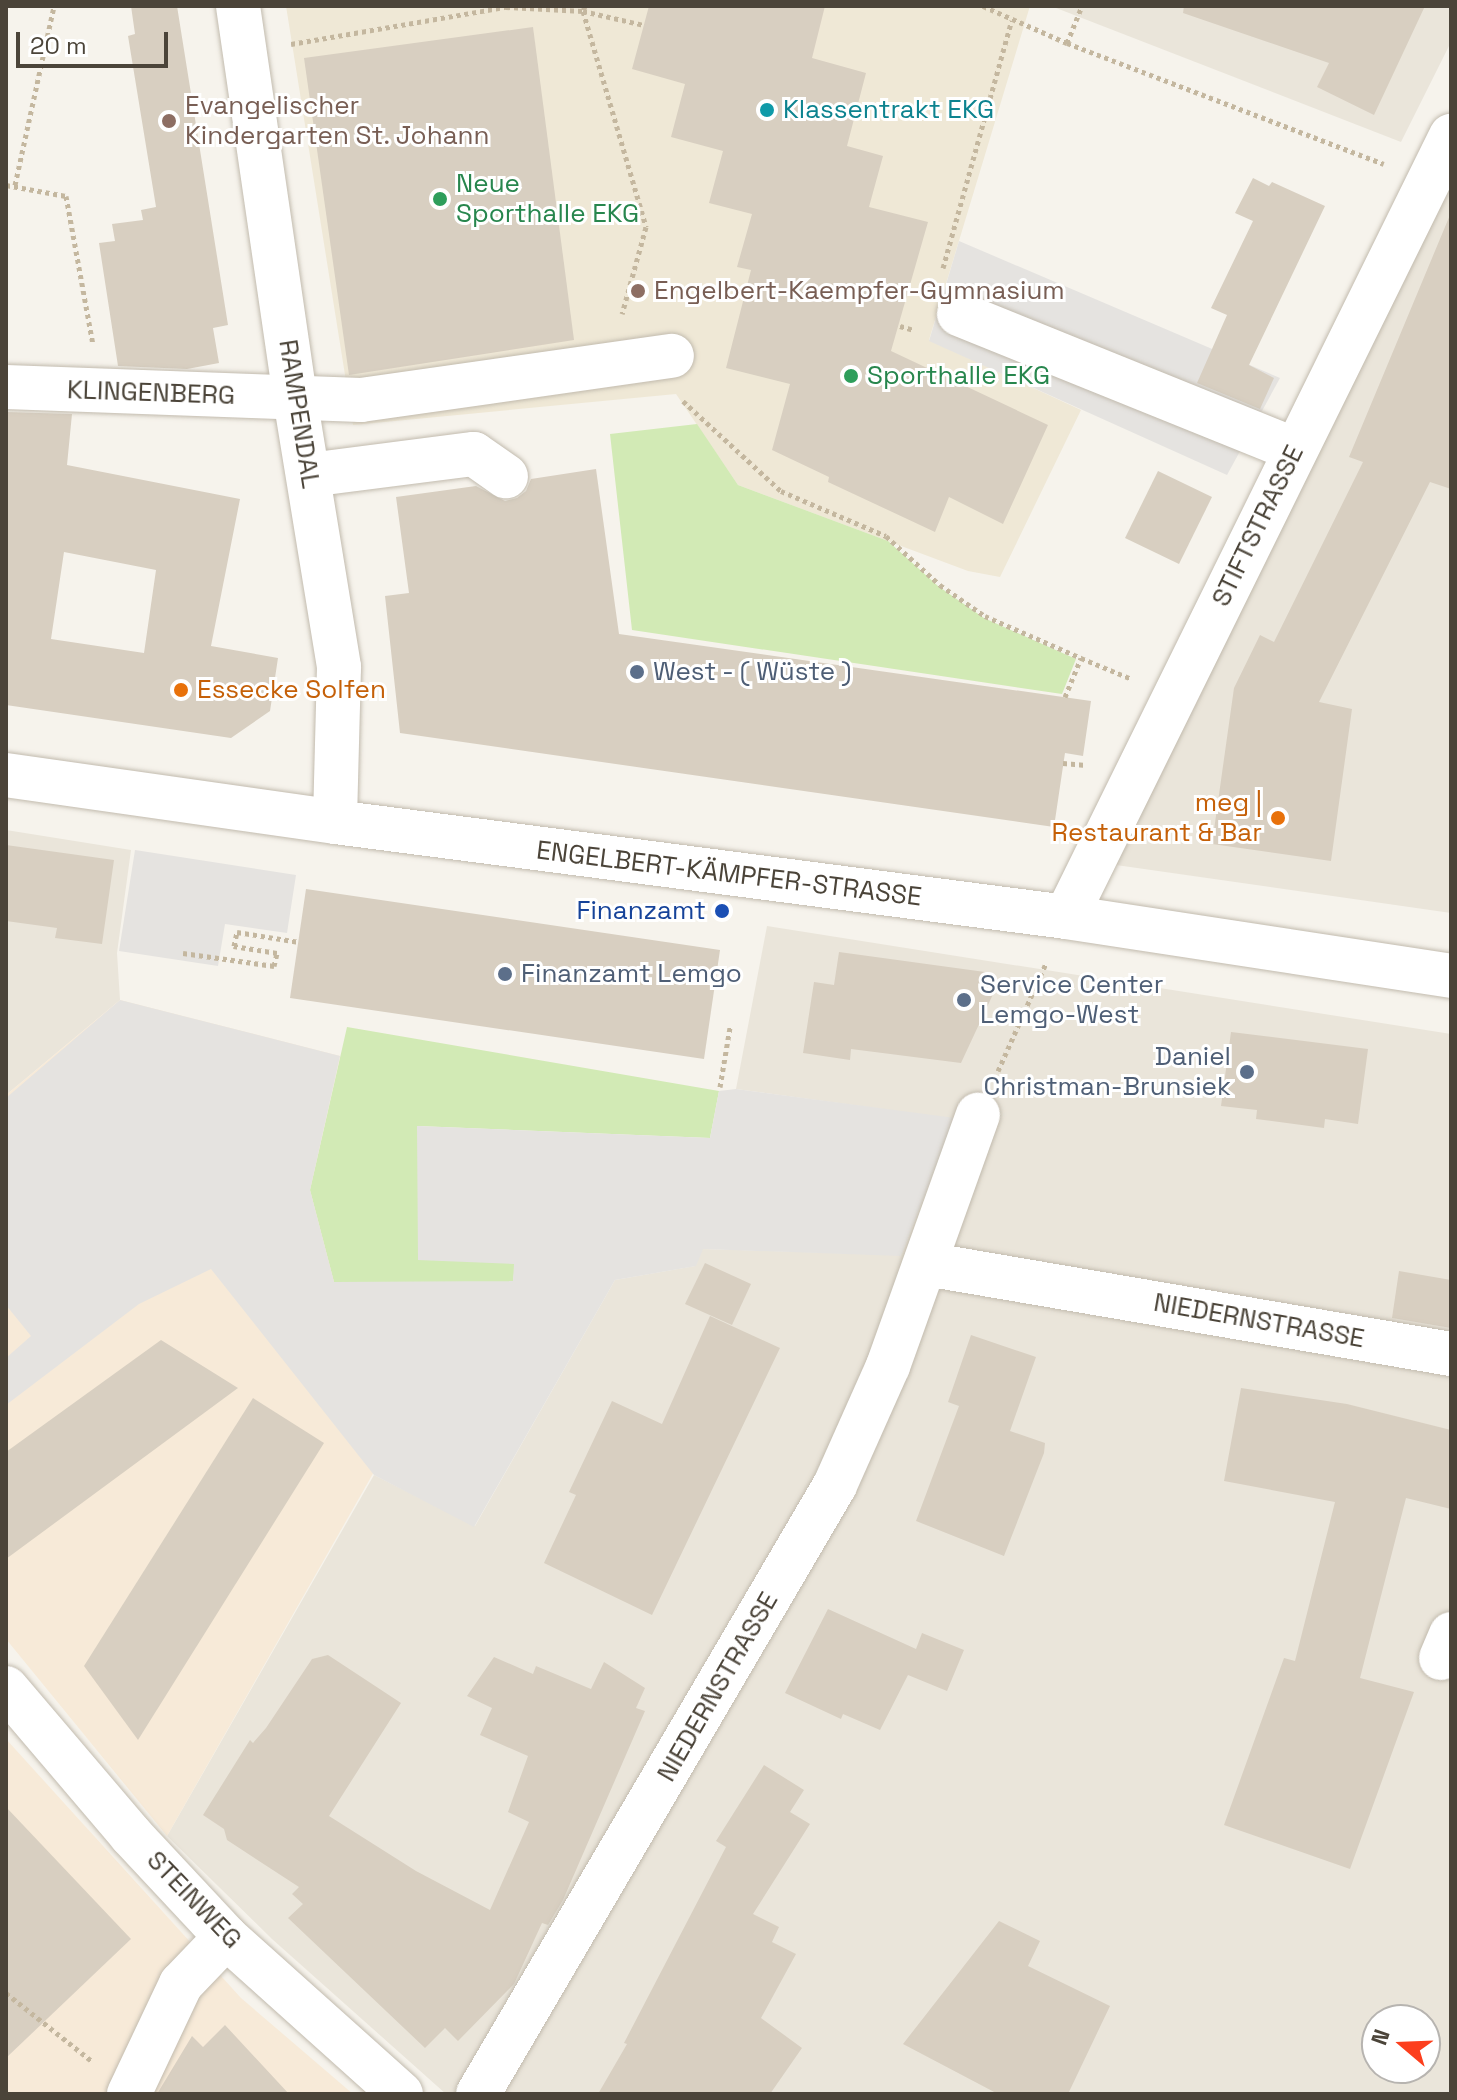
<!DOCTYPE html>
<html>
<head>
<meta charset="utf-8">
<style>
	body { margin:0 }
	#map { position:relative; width:1457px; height:2100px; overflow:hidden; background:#f6f3ec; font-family:"Space Grotesk",sans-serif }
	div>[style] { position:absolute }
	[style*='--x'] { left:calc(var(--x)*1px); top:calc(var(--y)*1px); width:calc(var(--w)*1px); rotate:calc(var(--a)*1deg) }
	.residential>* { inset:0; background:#eae5da }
	.commercial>* { inset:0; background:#f7ead8 }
	.education>* { inset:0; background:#efe8d6 }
	.green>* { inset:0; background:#d2eab5 }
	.parking>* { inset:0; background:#e5e3e0 }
	.building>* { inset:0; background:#d8cfc1 }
	.path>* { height:5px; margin-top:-2.5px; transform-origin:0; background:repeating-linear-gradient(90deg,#c4b79f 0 4px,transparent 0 8px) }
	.roads { filter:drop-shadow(0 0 2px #c2bbae) drop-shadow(0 0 2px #c2bbae) }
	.minor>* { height:44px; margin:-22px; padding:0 22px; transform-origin:22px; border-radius:22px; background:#fff }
	.dots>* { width:22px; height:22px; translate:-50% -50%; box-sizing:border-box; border:4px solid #fff; border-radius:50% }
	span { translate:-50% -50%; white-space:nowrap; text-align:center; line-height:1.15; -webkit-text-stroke:6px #fff; paint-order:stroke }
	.education-label { font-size:26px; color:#785e54 }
	.left { translate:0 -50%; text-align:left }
	.culture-label { font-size:26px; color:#0d838f }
	.leisure-label { font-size:26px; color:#27864d }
	.street-label { font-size:26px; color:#4b4439 }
	.service-label { font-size:26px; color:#4e5e75 }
	.right { translate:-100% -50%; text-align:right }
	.food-label { font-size:26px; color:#c56008 }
	.transit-label { font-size:26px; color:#164399 }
	.frame { position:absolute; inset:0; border:8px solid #4b4439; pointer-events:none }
	.north { position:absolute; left:1361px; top:2004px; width:80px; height:80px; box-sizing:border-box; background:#fff; border:2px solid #b7b4b0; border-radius:50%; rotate:289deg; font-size:22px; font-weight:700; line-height:32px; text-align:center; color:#4b4439 }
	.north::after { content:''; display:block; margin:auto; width:28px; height:36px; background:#fc3f1d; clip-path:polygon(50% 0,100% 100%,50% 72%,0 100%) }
	.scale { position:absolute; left:16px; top:32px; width:152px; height:36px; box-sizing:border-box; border:4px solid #4b4439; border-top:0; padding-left:10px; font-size:24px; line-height:28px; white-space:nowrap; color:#4b4439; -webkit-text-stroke:6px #fff; paint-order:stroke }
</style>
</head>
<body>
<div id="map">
	<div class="residential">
		<i style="clip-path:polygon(1051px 6px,1451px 6px,1451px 42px,1401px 142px)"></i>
		<i style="clip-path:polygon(1451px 179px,1451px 913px,1109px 864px)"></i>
		<i style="clip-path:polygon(6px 830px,131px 850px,117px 953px,120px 1000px,6px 1095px)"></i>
		<i style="clip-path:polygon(evenodd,767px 926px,1451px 1034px,1451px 2094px,446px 2094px,272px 1939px,167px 1836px,374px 1475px,475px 1526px,615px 1280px,695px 1266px,702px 1249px,901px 1255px,955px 1119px,736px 1089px,767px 926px,1377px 2020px,1425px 2020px,1425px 2068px,1377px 2068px,1377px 2020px)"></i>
	</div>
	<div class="commercial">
		<i style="clip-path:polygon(120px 1000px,340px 1056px,310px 1190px,334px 1281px,483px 1280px,167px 1836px,6px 1639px,6px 1095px)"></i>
		<i style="clip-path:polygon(6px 1739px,241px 1998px,353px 2094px,6px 2094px)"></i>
	</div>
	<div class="education">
		<i style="clip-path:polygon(286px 6px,1030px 6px,929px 340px,1081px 410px,1000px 577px,968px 571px,738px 485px,676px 394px,353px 425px)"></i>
	</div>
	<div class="green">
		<i style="clip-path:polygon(697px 424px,738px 485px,888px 541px,938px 586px,984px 618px,1076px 659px,1062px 694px,632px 630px,610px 434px)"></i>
		<i style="clip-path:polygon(347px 1027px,719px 1091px,710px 1138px,417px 1126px,515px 1264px,513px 1282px,334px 1282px,310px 1190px)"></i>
	</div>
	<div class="parking">
		<i style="clip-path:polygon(959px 241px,1280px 378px,1227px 475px,929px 341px)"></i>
		<i style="clip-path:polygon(135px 850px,296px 875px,287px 933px,225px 924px,218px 966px,119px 951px)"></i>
		<i style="clip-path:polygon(120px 1000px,340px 1056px,310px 1190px,334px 1282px,513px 1281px,514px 1264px,418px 1260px,417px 1126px,710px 1138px,719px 1091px,736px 1089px,955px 1118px,901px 1256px,703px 1249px,696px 1266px,615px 1280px,474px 1527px,374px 1475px,211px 1269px,139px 1304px,6px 1405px,6px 1358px,31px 1336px,6px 1305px,6px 1098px)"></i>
	</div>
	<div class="building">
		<i style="clip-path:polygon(131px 6px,177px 6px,228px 325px,213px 328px,219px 363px,187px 369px,118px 366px,99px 243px,115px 241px,112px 224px,143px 220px,141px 210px,156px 207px,128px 36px,135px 34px)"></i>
		<i style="clip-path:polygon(649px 6px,825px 6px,812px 58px,866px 73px,847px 146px,883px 156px,869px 207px,928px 222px,891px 351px,1048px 425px,1003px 524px,949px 497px,935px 532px,828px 482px,829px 477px,772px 450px,790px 384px,726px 368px,751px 270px,737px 267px,752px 214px,709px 203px,723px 151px,671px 137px,685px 84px,632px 69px)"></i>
		<i style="clip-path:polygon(1184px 6px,1425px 6px,1374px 115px,1317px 87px,1329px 63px,1183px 13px)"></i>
		<i style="clip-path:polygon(533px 27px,574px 340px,349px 375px,304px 58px)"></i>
		<i style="clip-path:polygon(1253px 178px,1269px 186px,1272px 182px,1325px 206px,1249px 365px,1274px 378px,1260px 409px,1197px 383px,1227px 315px,1211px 308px,1253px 221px,1235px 213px)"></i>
		<i style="clip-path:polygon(1450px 215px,1451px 489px,1430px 482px,1319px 702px,1352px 709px,1331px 861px,1212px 844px,1234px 688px,1260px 635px,1274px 642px,1363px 462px,1349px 457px)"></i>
		<i style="clip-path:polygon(evenodd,6px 412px,72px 414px,67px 465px,240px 499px,211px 646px,278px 658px,270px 711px,231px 738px,6px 705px,6px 412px,64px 552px,156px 570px,144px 653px,51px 639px,64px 552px)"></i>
		<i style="clip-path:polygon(596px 469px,619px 634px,1091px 701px,1083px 756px,1065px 753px,1054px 827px,400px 733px,385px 596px,409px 593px,396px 497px,476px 486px,505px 501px,517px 498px,526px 491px,531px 479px)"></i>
		<i style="clip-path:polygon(1158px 471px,1212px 497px,1179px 564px,1125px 538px)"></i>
		<i style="clip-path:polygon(6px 845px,114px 860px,102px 944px,55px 938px,57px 928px,6px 921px)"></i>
		<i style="clip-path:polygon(306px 889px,720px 950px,704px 1059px,290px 998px)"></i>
		<i style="clip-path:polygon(839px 952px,985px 972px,995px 990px,961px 1063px,851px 1049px,850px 1060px,803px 1053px,814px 982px,834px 985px)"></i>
		<i style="clip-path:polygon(1231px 1032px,1368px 1049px,1358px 1124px,1325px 1119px,1324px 1128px,1256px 1119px,1257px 1110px,1221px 1106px)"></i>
		<i style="clip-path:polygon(705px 1263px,751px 1284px,732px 1325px,685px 1304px)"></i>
		<i style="clip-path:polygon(1399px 1271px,1451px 1280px,1451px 1328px,1392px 1318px)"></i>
		<i style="clip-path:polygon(710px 1316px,780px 1348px,652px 1615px,544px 1563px,576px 1495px,569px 1492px,612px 1401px,662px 1424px)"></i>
		<i style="clip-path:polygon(971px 1335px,1036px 1357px,1010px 1431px,1045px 1443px,1044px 1453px,1004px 1556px,916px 1521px,959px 1406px,948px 1402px)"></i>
		<i style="clip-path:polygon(161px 1340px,238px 1388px,6px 1559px,6px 1452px)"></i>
		<i style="clip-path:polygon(1241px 1388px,1347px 1404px,1451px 1430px,1451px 1509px,1406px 1498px,1360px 1678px,1414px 1692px,1350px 1869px,1224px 1825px,1284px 1658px,1295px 1661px,1335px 1502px,1224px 1481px)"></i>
		<i style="clip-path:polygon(253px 1398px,324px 1443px,138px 1740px,84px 1666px)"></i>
		<i style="clip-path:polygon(828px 1609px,916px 1649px,922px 1633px,964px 1650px,947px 1691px,908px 1675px,880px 1730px,843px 1714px,841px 1719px,785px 1693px)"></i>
		<i style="clip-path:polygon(328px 1655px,401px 1703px,329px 1816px,416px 1871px,490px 1910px,529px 1822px,508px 1812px,528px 1756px,480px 1735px,492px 1708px,467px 1696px,494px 1657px,533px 1674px,536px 1666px,591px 1689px,604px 1662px,645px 1688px,636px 1708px,645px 1711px,563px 1900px,548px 1925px,542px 1923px,514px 1984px,458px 2041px,445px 2028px,425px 2048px,288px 1918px,303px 1904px,292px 1894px,299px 1887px,227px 1840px,224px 1829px,203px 1815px,250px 1740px,253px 1743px,266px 1728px,312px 1659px)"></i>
		<i style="clip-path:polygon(764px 1765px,804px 1790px,790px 1812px,810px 1824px,753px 1914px,779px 1927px,772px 1942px,796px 1954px,761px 2018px,802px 2048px,770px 2094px,598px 2094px,627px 2044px,624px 2043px,726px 1847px,716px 1841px)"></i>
		<i style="clip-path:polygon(6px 1807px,131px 1939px,6px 2058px)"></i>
		<i style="clip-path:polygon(999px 1921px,1040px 1941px,1028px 1966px,1110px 2006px,1068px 2094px,998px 2094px,903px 2044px)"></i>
		<i style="clip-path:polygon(225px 2025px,289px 2094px,157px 2094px,192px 2036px,203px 2047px)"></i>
	</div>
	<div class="path">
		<i style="--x:585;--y:6;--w:5;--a:112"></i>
		<i style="--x:583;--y:11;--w:63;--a:12.9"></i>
		<i style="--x:983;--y:6;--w:92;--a:23.8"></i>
		<i style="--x:1067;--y:43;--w:339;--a:20.9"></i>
		<i style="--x:1067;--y:43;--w:40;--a:-68"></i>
		<i style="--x:291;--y:44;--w:218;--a:-9.8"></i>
		<i style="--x:506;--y:7;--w:77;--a:3"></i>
		<i style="--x:583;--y:11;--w:225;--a:73.7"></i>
		<i style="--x:646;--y:227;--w:90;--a:105.4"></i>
		<i style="--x:6;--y:185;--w:61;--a:10.4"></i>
		<i style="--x:66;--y:196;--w:150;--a:79.7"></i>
		<i style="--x:15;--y:185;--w:183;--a:-77.7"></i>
		<i style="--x:943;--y:268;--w:257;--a:-74.5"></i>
		<i style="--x:900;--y:326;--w:15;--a:16"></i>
		<i style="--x:683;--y:401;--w:133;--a:42.6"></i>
		<i style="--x:781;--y:491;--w:114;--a:23.2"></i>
		<i style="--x:886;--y:536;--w:73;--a:42.2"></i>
		<i style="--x:940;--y:585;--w:55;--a:34.6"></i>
		<i style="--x:985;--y:616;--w:105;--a:23.6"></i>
		<i style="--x:1065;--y:697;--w:42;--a:-67.7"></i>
		<i style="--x:1081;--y:658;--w:55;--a:22.4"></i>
		<i style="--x:1063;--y:763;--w:23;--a:5"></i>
		<i style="--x:183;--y:953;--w:92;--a:8.1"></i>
		<i style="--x:274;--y:966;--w:13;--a:-77"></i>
		<i style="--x:277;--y:953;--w:44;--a:-170.8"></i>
		<i style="--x:234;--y:946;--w:14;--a:-78"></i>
		<i style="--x:237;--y:932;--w:63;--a:9.2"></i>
		<i style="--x:998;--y:1071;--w:118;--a:-66"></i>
		<i style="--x:720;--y:1087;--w:61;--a:-80.5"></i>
		<i style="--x:6;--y:1993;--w:111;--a:38.4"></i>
	</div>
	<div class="roads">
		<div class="minor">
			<i style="--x:238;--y:6;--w:396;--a:81.7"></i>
			<i style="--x:295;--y:398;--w:273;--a:80.7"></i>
			<i style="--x:339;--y:667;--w:155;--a:91.5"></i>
			<i style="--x:959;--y:314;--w:362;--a:22"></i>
			<i style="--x:6;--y:387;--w:355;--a:2.1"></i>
			<i style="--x:361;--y:400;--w:314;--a:-8.1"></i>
			<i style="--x:309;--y:475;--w:166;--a:-7.3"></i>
			<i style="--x:474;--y:454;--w:39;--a:35"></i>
			<i style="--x:6;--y:775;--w:332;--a:8.1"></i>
			<i style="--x:335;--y:822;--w:737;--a:7.4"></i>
			<i style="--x:1066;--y:917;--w:389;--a:8.7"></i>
			<i style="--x:1066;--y:917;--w:871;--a:-63.76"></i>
			<i style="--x:926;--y:1264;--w:533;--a:9.73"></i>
			<i style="--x:1441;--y:1658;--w:26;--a:-67"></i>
			<i style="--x:6;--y:1688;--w:193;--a:49.6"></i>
			<i style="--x:131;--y:1835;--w:139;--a:47"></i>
			<i style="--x:226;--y:1937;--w:235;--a:41.9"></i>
			<i style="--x:129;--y:2094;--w:122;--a:-64.7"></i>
			<i style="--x:181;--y:1984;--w:65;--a:-46.2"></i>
			<i style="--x:478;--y:2094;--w:706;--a:-59.62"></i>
			<i style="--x:835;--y:1485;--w:130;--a:-66"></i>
			<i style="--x:888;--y:1366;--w:267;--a:-70.3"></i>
		</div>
	</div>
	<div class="dots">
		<i style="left:767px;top:110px;background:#0f9aa8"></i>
		<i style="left:169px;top:121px;background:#8d6e63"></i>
		<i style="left:440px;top:199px;background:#2e9e5b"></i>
		<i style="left:638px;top:291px;background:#8d6e63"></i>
		<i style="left:851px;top:376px;background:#2e9e5b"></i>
		<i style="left:637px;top:672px;background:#5c6f8a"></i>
		<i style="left:181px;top:690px;background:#e8710a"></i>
		<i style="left:1278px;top:818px;background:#e8710a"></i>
		<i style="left:722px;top:911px;background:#1a4fb4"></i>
		<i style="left:505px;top:974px;background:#5c6f8a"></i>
		<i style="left:964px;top:1000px;background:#5c6f8a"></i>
		<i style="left:1247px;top:1072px;background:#5c6f8a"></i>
	</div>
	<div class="education-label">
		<span class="left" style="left:185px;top:121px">Evangelischer<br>Kindergarten St. Johann</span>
		<span class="left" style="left:654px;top:291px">Engelbert-Kaempfer-Gymnasium</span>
	</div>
	<div class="culture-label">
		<span class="left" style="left:783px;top:110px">Klassentrakt EKG</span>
	</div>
	<div class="leisure-label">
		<span class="left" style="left:456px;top:199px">Neue<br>Sporthalle EKG</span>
		<span class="left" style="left:867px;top:376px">Sporthalle EKG</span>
	</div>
	<div class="street-label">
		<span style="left:151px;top:393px;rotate:2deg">KLINGENBERG</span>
		<span style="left:299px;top:414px;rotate:81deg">RAMPENDAL</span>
		<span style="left:1258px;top:526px;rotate:-64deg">STIFTSTRASSE</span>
		<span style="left:729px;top:874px;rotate:7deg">ENGELBERT-KÄMPFER-STRASSE</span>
		<span style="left:1259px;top:1321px;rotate:10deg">NIEDERNSTRASSE</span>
		<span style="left:718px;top:1687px;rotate:-60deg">NIEDERNSTRASSE</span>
		<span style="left:194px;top:1900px;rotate:46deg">STEINWEG</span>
	</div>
	<div class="service-label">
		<span class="left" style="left:653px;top:672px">West - ( Wüste )</span>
		<span class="left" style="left:521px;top:974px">Finanzamt Lemgo</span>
		<span class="left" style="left:980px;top:1000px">Service Center<br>Lemgo-West</span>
		<span class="right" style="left:1231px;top:1072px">Daniel<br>Christman-Brunsiek</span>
	</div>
	<div class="food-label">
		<span class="left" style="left:197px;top:690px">Essecke Solfen</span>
		<span class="right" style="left:1262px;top:818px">meg |<br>Restaurant &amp; Bar</span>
	</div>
	<div class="transit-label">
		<span class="right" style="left:706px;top:911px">Finanzamt</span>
	</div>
	<div class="frame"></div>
	<div class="north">N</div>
	<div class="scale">20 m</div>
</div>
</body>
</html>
